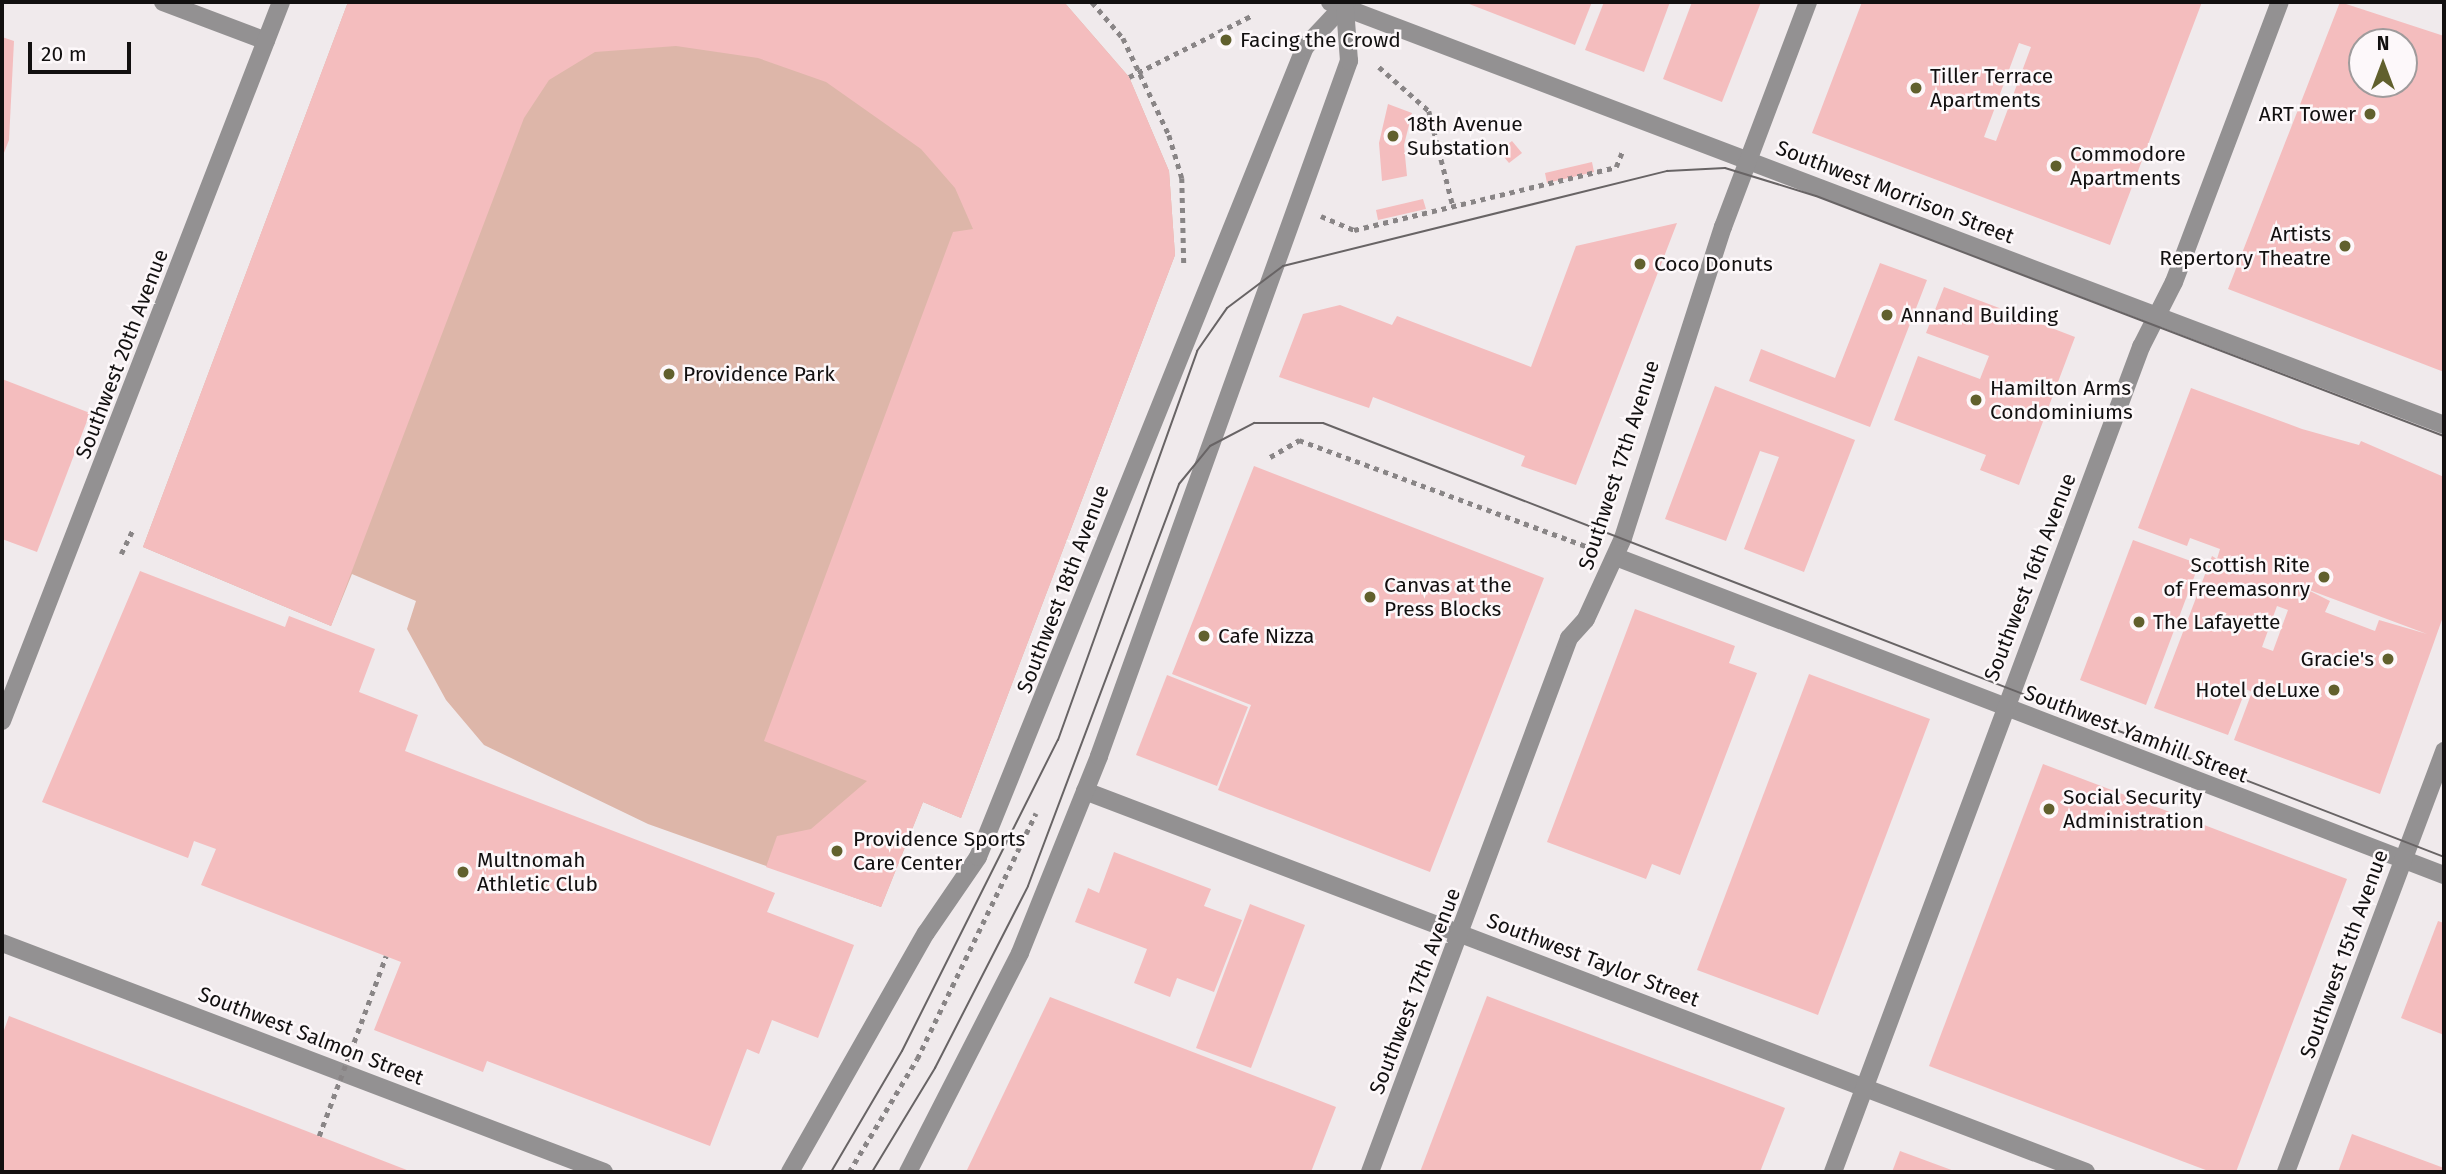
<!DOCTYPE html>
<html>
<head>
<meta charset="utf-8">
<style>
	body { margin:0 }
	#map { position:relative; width:2446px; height:1174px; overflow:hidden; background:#f0eaec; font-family:"Fira Sans",sans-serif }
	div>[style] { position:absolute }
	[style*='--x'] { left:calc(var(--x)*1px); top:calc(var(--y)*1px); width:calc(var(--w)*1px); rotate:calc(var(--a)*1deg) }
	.green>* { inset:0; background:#ddb6a9 }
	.building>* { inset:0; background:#f4bdbe }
	.path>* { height:4.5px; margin-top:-2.25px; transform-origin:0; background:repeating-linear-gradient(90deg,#898586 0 5px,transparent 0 10px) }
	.minor>* { height:18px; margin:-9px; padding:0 9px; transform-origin:9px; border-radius:9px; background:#939192 }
	.tram>* { height:2px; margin:-1px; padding:0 1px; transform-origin:1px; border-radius:1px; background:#686465 }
	.path-bridge>* { height:4.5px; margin-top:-2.25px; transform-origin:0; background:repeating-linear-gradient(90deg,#898586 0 5px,transparent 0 10px) }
	.dots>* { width:19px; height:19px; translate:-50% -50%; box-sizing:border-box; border:4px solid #fdf8fa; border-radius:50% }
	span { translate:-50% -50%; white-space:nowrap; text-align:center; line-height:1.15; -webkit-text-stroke:5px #fdf8fa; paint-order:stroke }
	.poi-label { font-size:21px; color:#121010 }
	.left { translate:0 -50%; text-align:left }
	.right { translate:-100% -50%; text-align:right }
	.street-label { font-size:21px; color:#121010 }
	.frame { position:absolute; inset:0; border:4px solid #121010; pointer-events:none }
	.north { position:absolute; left:2348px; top:28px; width:70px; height:70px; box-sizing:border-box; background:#fdf8fa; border:2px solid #9f9b9c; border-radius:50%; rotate:0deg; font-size:19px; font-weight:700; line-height:28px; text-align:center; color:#121010 }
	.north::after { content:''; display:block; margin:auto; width:24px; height:32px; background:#61602d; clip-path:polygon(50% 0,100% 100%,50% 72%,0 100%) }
	.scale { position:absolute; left:28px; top:42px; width:103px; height:32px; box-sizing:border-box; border:4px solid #121010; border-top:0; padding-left:9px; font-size:21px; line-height:24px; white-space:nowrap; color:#121010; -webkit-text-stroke:5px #fdf8fa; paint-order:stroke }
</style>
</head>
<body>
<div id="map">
	<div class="green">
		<i style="clip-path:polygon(348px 2px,1064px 2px,1129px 77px,1169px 171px,1175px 255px,961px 818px,923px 802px,881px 907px,648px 824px,484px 745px,446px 700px,407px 629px,416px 601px,352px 574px,331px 626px,143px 547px)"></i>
	</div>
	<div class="building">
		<i style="clip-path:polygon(348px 2px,1064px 2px,1129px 77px,1169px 171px,1175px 255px,961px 818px,923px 802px,881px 907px,766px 867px,777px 836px,811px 829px,867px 781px,764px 741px,953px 232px,973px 229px,955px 188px,921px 149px,826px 82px,758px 58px,676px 46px,595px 52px,549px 80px,524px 118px,331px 626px,143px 547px)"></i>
		<i style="clip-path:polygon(1464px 2px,1592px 2px,1575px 45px)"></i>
		<i style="clip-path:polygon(1604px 2px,1670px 2px,1644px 72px,1585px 50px)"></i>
		<i style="clip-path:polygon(1692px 2px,1761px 2px,1722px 102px,1663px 79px)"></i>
		<i style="clip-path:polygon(evenodd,1862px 2px,2202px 2px,2110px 245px,1812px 133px,1862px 2px,2019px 43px,2031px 47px,1996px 141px,1984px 137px,2019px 43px)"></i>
		<i style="clip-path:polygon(evenodd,2340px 2px,2444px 36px,2444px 372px,2228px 289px,2340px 2px,2362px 42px,2404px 42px,2404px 84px,2362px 84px,2362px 42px)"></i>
		<i style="clip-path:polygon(2px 37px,14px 41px,9px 140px,2px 158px)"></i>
		<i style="clip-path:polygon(1388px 104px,1412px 113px,1404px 145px,1407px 176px,1382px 181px,1379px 143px)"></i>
		<i style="clip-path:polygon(1512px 141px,1522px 153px,1509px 163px,1499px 151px)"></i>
		<i style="clip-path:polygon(1592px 162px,1594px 172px,1547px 183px,1545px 173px)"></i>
		<i style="clip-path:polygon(1423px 199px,1426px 209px,1378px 220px,1376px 210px)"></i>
		<i style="clip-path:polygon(1677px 223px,1576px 485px,1521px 466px,1525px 456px,1373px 397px,1369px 408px,1279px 377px,1303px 314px,1340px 305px,1392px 325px,1397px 316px,1531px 367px,1576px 246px)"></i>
		<i style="clip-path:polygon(1880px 263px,1927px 280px,1870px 427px,1749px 381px,1761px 349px,1835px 378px)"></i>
		<i style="clip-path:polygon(1944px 287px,2075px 337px,2019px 485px,1980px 470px,1986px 455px,1894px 420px,1918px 356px,1980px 379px,1989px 356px,1926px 333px)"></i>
		<i style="clip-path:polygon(2px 379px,90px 413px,37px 552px,2px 539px)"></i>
		<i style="clip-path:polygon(1715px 386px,1855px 440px,1804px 572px,1744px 549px,1779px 457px,1760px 451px,1726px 541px,1665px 519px)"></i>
		<i style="clip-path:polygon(evenodd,2191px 388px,2302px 429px,2359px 445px,2361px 441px,2444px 477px,2444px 614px,2380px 794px,2234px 740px,2252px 692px,2246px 689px,2228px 735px,2154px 708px,2212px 556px,2217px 559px,2220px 549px,2190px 538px,2187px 546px,2138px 528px,2191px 388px,2304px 588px,2427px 634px,2379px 620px,2375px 631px,2325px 612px,2330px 601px,2304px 588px,2191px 388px,2277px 606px,2288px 610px,2273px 651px,2262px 647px,2277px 606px)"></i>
		<i style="clip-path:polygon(1254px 466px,1544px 578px,1430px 872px,1218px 790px,1251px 705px,1172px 674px)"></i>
		<i style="clip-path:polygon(2133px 540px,2199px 564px,2146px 705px,2080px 680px)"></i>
		<i style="clip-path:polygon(140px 571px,285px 627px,289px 616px,375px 649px,359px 692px,418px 715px,405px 751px,775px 893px,767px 912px,854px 945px,818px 1038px,772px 1020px,759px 1054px,747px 1049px,710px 1146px,487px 1061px,483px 1072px,374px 1030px,401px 962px,201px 885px,216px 849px,194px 841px,188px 858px,42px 802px)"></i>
		<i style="clip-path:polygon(1635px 609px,1735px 646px,1729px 663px,1757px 673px,1680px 875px,1652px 864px,1646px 879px,1547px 842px)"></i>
		<i style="clip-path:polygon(1809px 674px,1930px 719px,1818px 1015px,1697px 970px)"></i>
		<i style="clip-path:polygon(1167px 675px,1248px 707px,1217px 786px,1136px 755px)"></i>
		<i style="clip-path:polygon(2043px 764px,2347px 879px,2236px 1172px,2211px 1172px,1929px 1066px)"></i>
		<i style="clip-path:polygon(1114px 852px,1211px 889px,1204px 906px,1242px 920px,1214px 992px,1177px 978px,1170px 997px,1134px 983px,1147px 949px,1075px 922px,1088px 888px,1099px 893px)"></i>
		<i style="clip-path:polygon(1250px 904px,1305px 925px,1251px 1068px,1196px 1048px)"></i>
		<i style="clip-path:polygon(2438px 921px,2444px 923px,2444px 1035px,2401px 1018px)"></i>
		<i style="clip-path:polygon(1487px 996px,1785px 1108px,1760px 1172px,1420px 1172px)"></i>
		<i style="clip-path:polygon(1050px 997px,1336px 1107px,1311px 1172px,966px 1172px)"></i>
		<i style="clip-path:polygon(9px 1016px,412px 1172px,2px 1172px,2px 1036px)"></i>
		<i style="clip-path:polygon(2352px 1134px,2444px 1168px,2444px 1172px,2338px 1172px)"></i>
		<i style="clip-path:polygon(1900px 1151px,1957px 1172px,1892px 1172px)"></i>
	</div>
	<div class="path">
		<i style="--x:1092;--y:2;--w:48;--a:49.3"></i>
		<i style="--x:1123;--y:38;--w:107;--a:64.6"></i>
		<i style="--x:1169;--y:135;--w:45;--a:73.2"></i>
		<i style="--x:1182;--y:178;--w:85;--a:88.7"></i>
		<i style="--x:1379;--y:67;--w:67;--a:41.3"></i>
		<i style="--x:1429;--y:111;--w:98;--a:75.8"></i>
		<i style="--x:1129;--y:77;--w:139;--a:-26.6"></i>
		<i style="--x:1321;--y:216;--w:36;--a:23"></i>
		<i style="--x:1354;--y:230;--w:269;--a:-13.5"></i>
		<i style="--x:1616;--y:167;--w:16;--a:-68"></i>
		<i style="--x:1270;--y:457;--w:34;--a:-30"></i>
		<i style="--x:1299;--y:440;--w:311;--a:20.3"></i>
		<i style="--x:121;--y:554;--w:28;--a:-64"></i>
		<i style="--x:849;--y:1172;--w:132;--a:-59"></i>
		<i style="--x:917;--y:1059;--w:273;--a:-64.2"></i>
	</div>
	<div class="minor">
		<i style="--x:163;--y:2;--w:110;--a:20.7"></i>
		<i style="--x:1330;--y:2;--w:1192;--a:20.79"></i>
		<i style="--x:1616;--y:557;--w:887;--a:21.01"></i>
		<i style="--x:2;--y:721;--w:771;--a:-68.79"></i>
		<i style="--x:1085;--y:791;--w:1071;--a:20.84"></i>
		<i style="--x:2;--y:943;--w:644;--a:20.83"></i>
		<i style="--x:790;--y:1172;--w:275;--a:-60.4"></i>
		<i style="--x:926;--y:933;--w:92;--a:-55.6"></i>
		<i style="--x:978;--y:857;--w:874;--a:-68.02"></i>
		<i style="--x:1305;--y:47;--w:62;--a:-47"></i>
		<i style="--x:908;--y:1172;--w:246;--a:-62.9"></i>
		<i style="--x:1020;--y:953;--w:212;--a:-68.1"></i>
		<i style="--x:1099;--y:756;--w:739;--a:-70.22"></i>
		<i style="--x:1349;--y:61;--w:53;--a:-94.3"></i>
		<i style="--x:1370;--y:1172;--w:570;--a:-69.56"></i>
		<i style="--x:1569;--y:638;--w:25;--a:-48"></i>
		<i style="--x:1586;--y:619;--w:89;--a:-65.4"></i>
		<i style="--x:1623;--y:538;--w:327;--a:-72.2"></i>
		<i style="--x:1723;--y:227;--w:241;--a:-69.3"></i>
		<i style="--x:1833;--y:1172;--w:881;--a:-69.53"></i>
		<i style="--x:2141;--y:347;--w:73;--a:-63.1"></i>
		<i style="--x:2174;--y:282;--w:299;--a:-69.3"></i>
		<i style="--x:2286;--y:1172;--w:450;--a:-69.4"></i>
	</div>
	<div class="tram">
		<i style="--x:831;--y:1172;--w:140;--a:-59.6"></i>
		<i style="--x:902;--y:1051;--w:348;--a:-63.4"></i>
		<i style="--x:1058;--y:740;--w:413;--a:-70.3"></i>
		<i style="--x:1197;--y:351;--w:52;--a:-55.1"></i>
		<i style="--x:1227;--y:308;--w:70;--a:-36.9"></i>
		<i style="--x:1283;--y:266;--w:396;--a:-13.9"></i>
		<i style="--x:1667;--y:171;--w:58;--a:-3"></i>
		<i style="--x:1725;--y:168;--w:95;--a:17.1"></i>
		<i style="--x:1816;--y:196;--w:672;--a:20.92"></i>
		<i style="--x:872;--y:1172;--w:122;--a:-58.8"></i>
		<i style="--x:935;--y:1068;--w:204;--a:-62.9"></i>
		<i style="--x:1028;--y:886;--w:429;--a:-69.4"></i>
		<i style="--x:1179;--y:484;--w:49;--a:-50.8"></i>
		<i style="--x:1210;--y:446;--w:50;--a:-27.6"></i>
		<i style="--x:1254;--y:423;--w:69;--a:0"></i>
		<i style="--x:1323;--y:423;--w:1202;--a:21.16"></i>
	</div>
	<div class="path-bridge">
		<i style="--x:319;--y:1136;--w:192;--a:-69.6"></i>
	</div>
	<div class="dots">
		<i style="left:1226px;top:40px;background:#61602d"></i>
		<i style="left:1916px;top:88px;background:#61602d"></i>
		<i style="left:2370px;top:114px;background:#61602d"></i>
		<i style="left:1393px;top:136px;background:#61602d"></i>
		<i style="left:2056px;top:166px;background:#61602d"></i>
		<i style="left:2345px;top:246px;background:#61602d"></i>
		<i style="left:1640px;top:264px;background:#61602d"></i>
		<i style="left:1887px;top:315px;background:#61602d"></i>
		<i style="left:669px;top:374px;background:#61602d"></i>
		<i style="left:1976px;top:400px;background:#61602d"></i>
		<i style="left:2324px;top:577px;background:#61602d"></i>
		<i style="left:1370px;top:597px;background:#61602d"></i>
		<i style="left:2139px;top:622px;background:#61602d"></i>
		<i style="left:1204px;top:636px;background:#61602d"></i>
		<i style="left:2388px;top:659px;background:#61602d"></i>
		<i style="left:2334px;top:690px;background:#61602d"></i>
		<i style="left:2049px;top:809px;background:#61602d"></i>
		<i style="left:837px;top:851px;background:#61602d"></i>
		<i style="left:463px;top:872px;background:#61602d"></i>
	</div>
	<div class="poi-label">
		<span class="left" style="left:1240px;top:40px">Facing the Crowd</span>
		<span class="left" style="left:1930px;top:88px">Tiller Terrace<br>Apartments</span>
		<span class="right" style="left:2356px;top:114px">ART Tower</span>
		<span class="left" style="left:1407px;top:136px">18th Avenue<br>Substation</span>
		<span class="left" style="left:2070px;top:166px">Commodore<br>Apartments</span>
		<span class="right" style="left:2331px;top:246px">Artists<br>Repertory Theatre</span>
		<span class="left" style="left:1654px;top:264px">Coco Donuts</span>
		<span class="left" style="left:1901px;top:315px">Annand Building</span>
		<span class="left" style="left:683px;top:374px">Providence Park</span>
		<span class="left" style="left:1990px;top:400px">Hamilton Arms<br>Condominiums</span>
		<span class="right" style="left:2310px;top:577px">Scottish Rite<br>of Freemasonry</span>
		<span class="left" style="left:1384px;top:597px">Canvas at the<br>Press Blocks</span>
		<span class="left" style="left:2153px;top:622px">The Lafayette</span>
		<span class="left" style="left:1218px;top:636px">Cafe Nizza</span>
		<span class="right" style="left:2374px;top:659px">Gracie's</span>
		<span class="right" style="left:2320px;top:690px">Hotel deLuxe</span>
		<span class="left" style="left:2063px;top:809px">Social Security<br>Administration</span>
		<span class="left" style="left:853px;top:851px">Providence Sports<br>Care Center</span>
		<span class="left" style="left:477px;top:872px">Multnomah<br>Athletic Club</span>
	</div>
	<div class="street-label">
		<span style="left:1895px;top:192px;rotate:21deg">Southwest Morrison Street</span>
		<span style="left:122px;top:354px;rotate:-69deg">Southwest 20th Avenue</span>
		<span style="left:1619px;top:465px;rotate:-72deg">Southwest 17th Avenue</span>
		<span style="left:2030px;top:577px;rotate:-69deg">Southwest 16th Avenue</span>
		<span style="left:1063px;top:589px;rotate:-69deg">Southwest 18th Avenue</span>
		<span style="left:2136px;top:734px;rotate:21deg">Southwest Yamhill Street</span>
		<span style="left:2344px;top:954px;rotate:-70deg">Southwest 15th Avenue</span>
		<span style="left:1593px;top:960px;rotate:21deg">Southwest Taylor Street</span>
		<span style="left:1415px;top:991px;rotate:-69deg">Southwest 17th Avenue</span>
		<span style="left:311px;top:1036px;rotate:21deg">Southwest Salmon Street</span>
	</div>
	<div class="frame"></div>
	<div class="north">N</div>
	<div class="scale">20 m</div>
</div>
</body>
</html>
